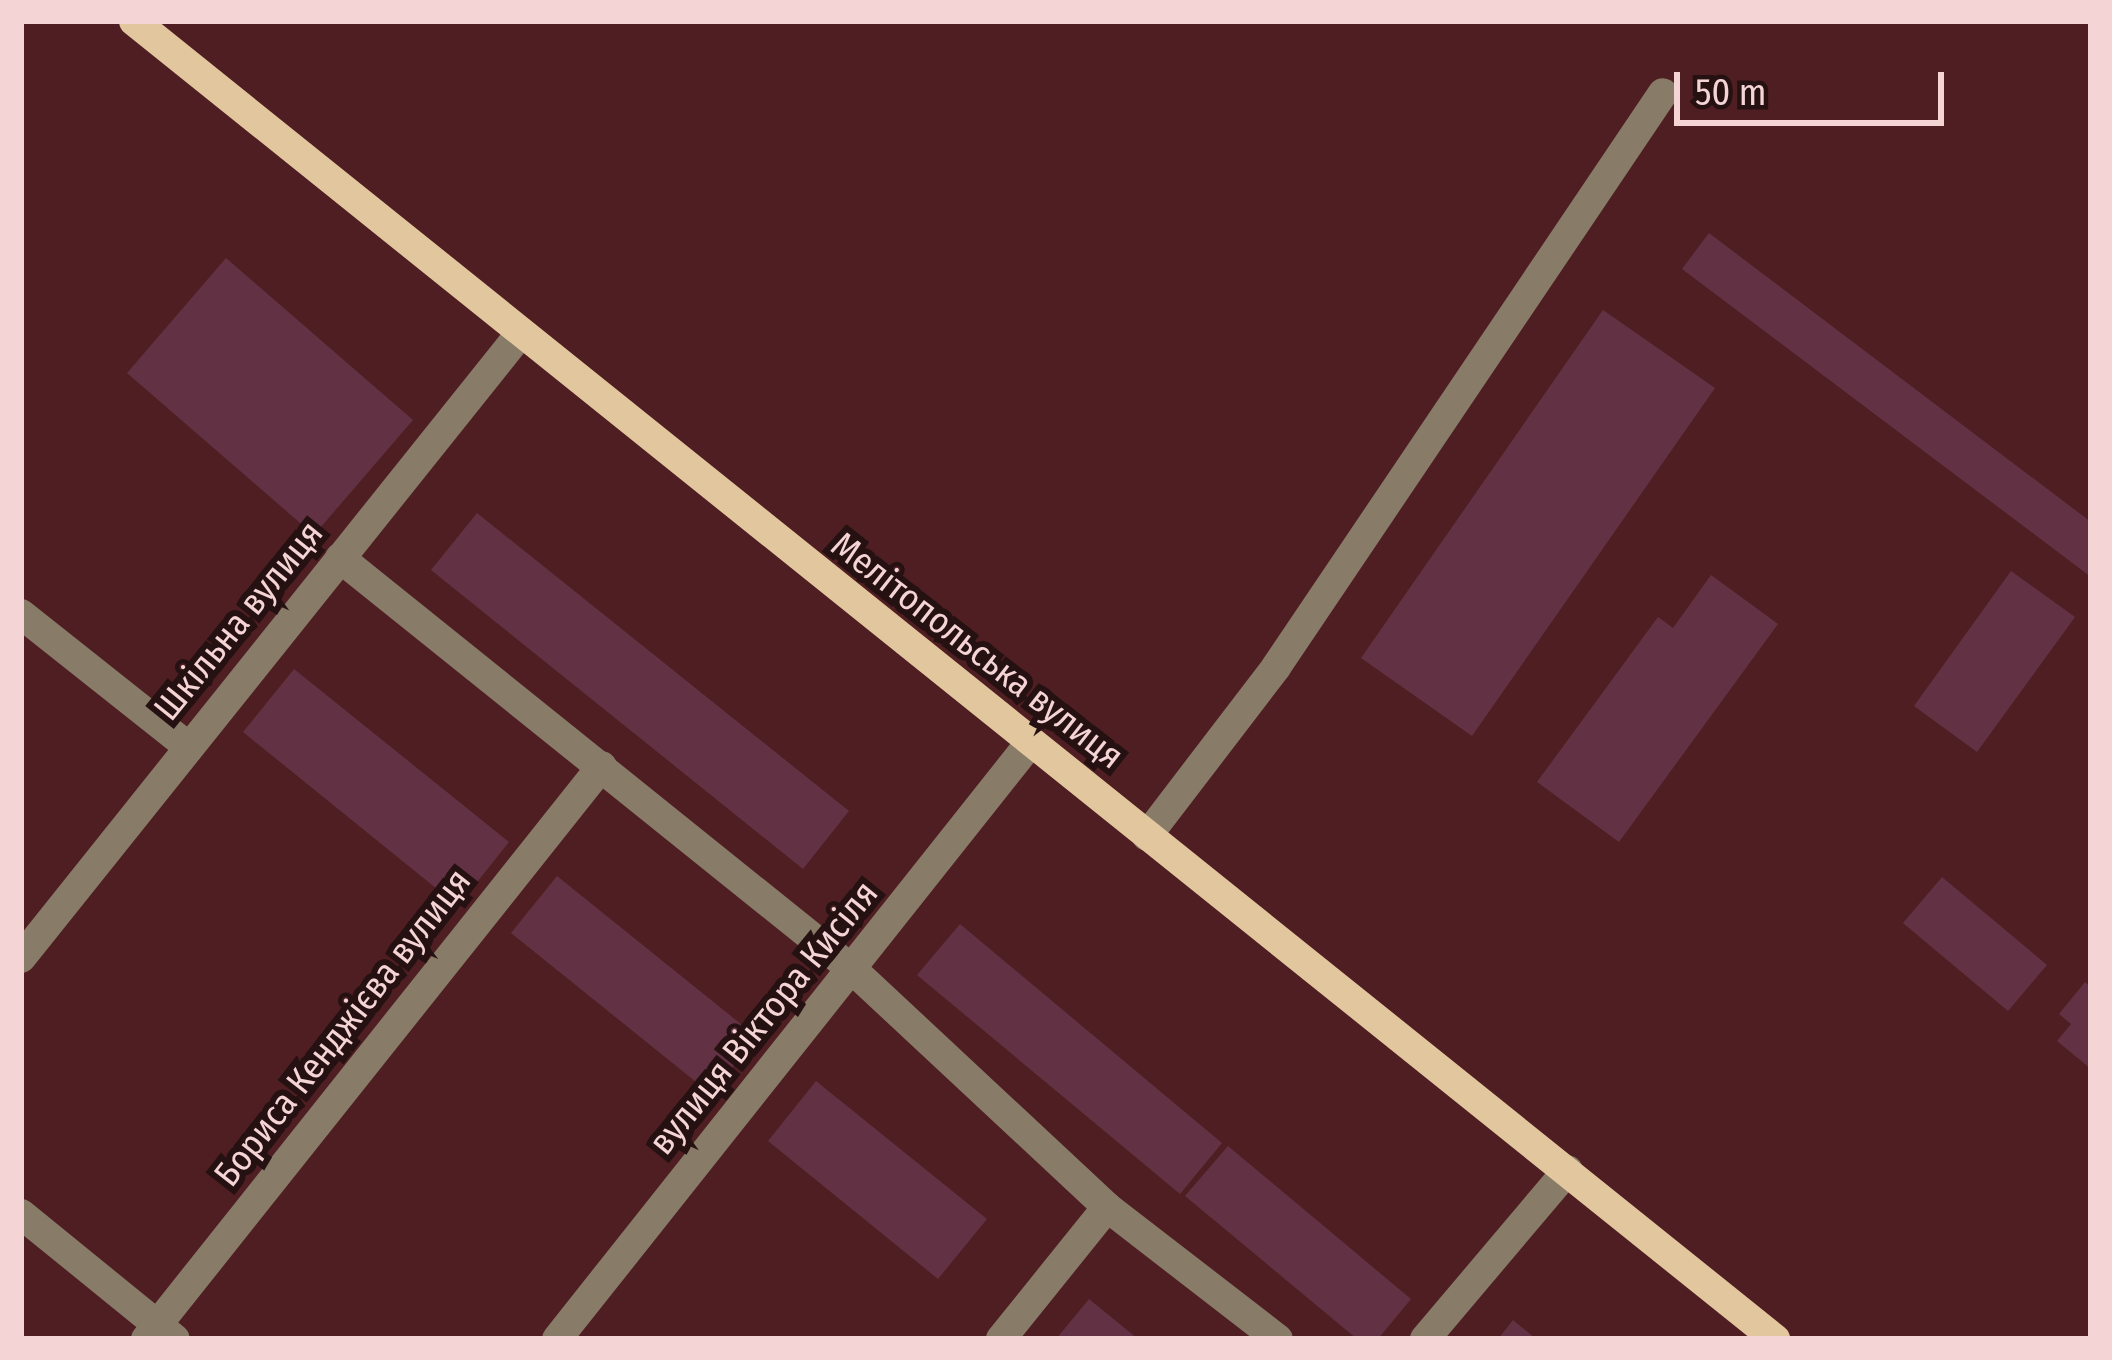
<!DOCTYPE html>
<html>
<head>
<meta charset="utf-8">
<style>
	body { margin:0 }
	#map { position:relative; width:2112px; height:1360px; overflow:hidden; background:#4f1e22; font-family:"Fira Sans Condensed",sans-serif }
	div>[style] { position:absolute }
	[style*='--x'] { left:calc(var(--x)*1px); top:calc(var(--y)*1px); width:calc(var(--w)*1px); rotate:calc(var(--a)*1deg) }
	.building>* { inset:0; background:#623244 }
	.minor>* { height:30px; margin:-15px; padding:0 15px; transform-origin:15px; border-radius:15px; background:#887b68 }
	.major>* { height:30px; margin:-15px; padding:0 15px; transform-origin:15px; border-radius:15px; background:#e2c69e }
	span { translate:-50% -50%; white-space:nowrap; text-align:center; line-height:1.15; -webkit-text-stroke:12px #261112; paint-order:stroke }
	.street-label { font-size:36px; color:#f4d4d4 }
	.frame { position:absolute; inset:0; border:24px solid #f4d4d4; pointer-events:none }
	.scale { position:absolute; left:1674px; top:72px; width:270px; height:54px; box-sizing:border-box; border:6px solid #f4d4d4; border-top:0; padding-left:15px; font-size:36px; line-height:42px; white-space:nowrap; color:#f4d4d4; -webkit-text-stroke:9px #261112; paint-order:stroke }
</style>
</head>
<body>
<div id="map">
	<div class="building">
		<i style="clip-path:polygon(1709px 233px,2091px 522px,2091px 577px,1682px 269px)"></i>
		<i style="clip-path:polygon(226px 258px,413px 420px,314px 535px,127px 373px)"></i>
		<i style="clip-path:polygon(1603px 310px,1715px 388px,1472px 736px,1361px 658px)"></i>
		<i style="clip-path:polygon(477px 513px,849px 811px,803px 869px,431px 570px)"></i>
		<i style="clip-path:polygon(2011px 571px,2075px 617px,1977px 752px,1914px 706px)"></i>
		<i style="clip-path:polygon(1711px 575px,1778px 624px,1619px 842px,1537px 782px,1658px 617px,1673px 628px)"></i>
		<i style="clip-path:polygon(294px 669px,509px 842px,458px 906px,243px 732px)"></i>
		<i style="clip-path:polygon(557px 876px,757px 1037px,711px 1094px,511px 933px)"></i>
		<i style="clip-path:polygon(1942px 877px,2047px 965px,2008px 1011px,1903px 923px)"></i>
		<i style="clip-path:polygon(960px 924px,1222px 1143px,1180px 1194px,917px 975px)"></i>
		<i style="clip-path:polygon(2085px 982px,2091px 987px,2091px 1069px,2057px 1041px,2071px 1024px,2059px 1014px)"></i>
		<i style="clip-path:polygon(816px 1081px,987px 1219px,938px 1279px,768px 1141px)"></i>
		<i style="clip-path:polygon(1228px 1146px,1411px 1299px,1378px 1339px,1357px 1339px,1185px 1196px)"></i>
		<i style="clip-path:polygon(1089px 1299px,1138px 1339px,1056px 1339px)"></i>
		<i style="clip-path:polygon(1513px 1320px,1536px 1339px,1498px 1339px)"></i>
	</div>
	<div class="minor">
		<i style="--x:340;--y:558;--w:659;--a:38.78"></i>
		<i style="--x:854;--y:971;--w:346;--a:43"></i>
		<i style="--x:1107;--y:1207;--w:216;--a:37.7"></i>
		<i style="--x:21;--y:614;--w:214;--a:38.4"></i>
		<i style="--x:1147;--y:836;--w:213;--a:-52.6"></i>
		<i style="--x:1276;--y:667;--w:692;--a:-56.01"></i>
		<i style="--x:21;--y:958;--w:799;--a:-51.35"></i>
		<i style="--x:21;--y:1214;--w:198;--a:39.1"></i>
		<i style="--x:146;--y:1339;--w:732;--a:-51.49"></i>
		<i style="--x:557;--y:1339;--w:761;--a:-51.56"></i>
		<i style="--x:1001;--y:1339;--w:169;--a:-51.2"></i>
		<i style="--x:1425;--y:1339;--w:221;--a:-49.8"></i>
	</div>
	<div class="major">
		<i style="--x:134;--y:21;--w:2105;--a:38.77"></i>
	</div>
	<div class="street-label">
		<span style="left:239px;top:621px;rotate:-51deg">Шкільна вулиця</span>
		<span style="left:977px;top:651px;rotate:38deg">Мелітопольська вулиця</span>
		<span style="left:764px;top:1018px;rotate:-51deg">вулиця Віктора Кисіля</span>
		<span style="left:343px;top:1028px;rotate:-52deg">Бориса Кенджієва вулиця</span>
	</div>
	<div class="frame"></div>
	<div class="scale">50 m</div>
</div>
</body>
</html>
